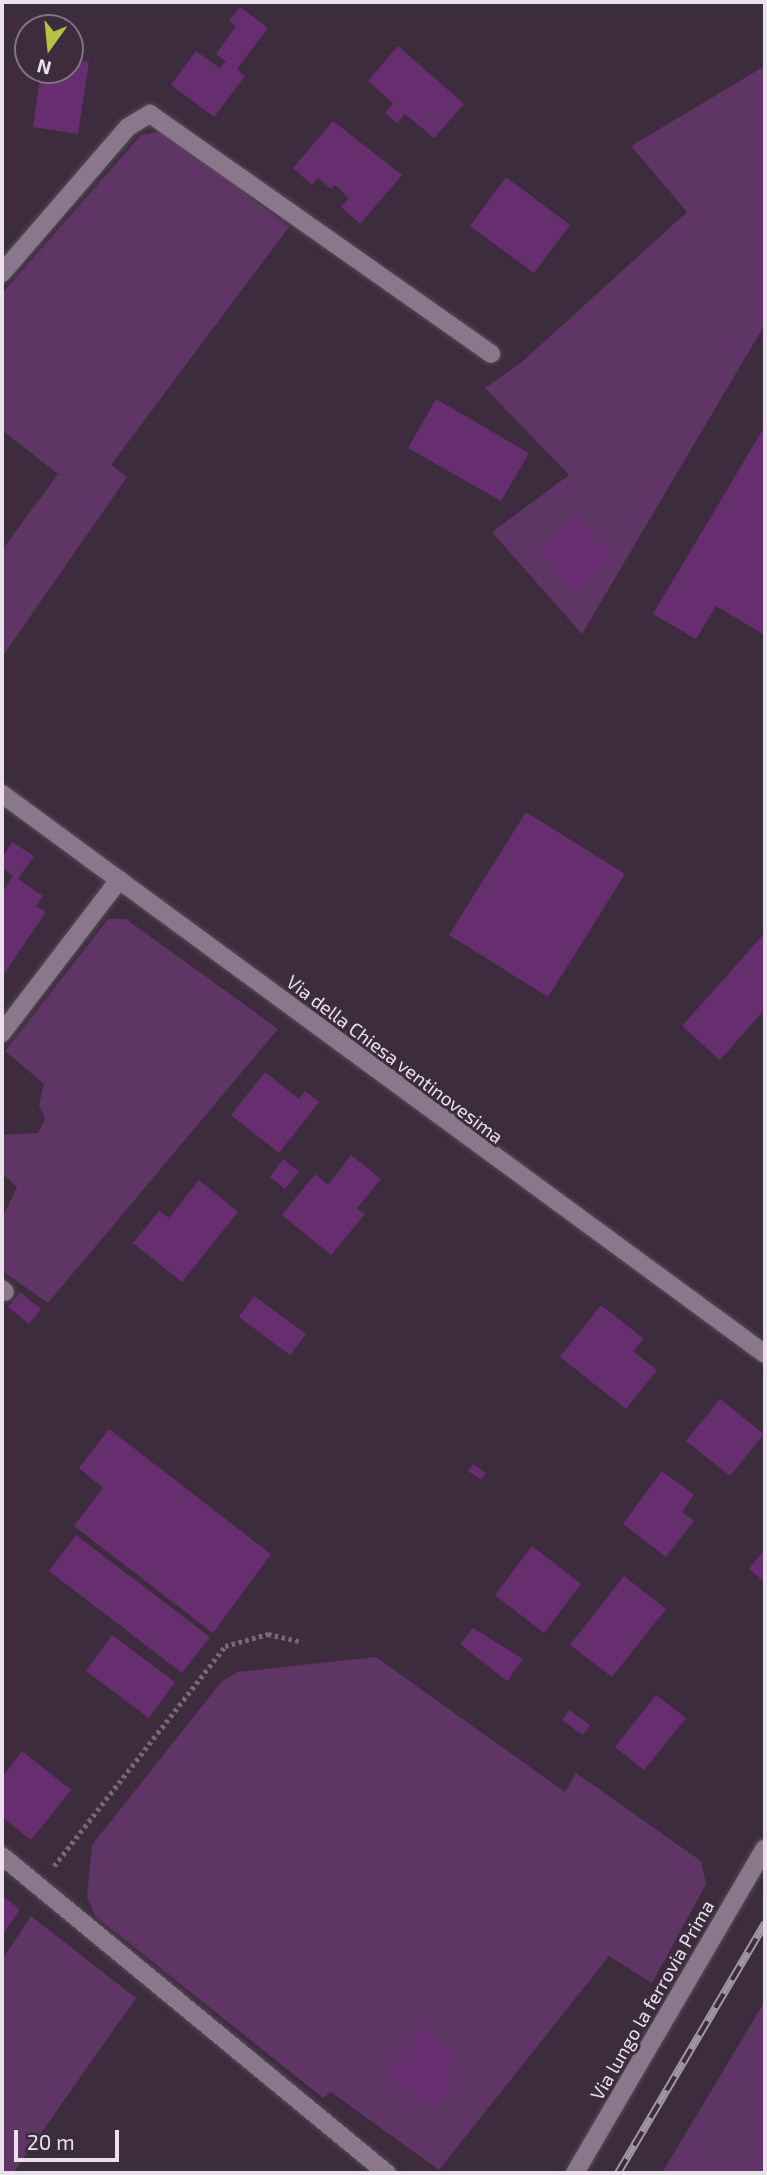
<!DOCTYPE html>
<html>
<head>
<meta charset="utf-8">
<style>
	body { margin:0 }
	#map { position:relative; width:767px; height:2175px; overflow:hidden; background:#3c2c3e; font-family:"Exo 2",sans-serif }
	div>[style] { position:absolute }
	[style*='--x'] { left:calc(var(--x)*1px); top:calc(var(--y)*1px); width:calc(var(--w)*1px); rotate:calc(var(--a)*1deg) }
	.green>* { inset:0; background:#5e3564 }
	.building>* { inset:0; background:#672e6f }
	.path>* { height:4.5px; margin-top:-2.25px; transform-origin:0; background:repeating-linear-gradient(90deg,#766878 0 3.5px,transparent 0 7px) }
	.roads { filter:drop-shadow(0 0 2px #574959) drop-shadow(0 0 2px #574959) }
	.service>* { height:18px; margin:-9px; padding:0 9px; transform-origin:9px; border-radius:9px; background:#8a778c }
	.minor>* { height:18px; margin:-9px; padding:0 9px; transform-origin:9px; border-radius:9px; background:#8a778c }
	.rail>* { height:8px; margin-top:-4px; transform-origin:0; background:repeating-linear-gradient(90deg,#3c2c3e 0 16px,#a295a4 0 32px); box-sizing:border-box; border-block:2px solid #a295a4 }
	span { translate:-50% -50%; white-space:nowrap; text-align:center; line-height:1.15; -webkit-text-stroke:6px #3c2c3e; paint-order:stroke }
	.street-label { font-size:19px; color:#ebe1ed }
	.frame { position:absolute; inset:0; border:4px solid #ebe1ed; pointer-events:none }
	.north { position:absolute; left:14px; top:14px; width:70px; height:70px; box-sizing:border-box; background:#3c2c3e; border:2px solid #827484; border-radius:50%; rotate:195deg; font-size:19px; font-weight:700; line-height:28px; text-align:center; color:#ebe1ed }
	.north::after { content:''; display:block; margin:auto; width:24px; height:32px; background:#b9c046; clip-path:polygon(50% 0,100% 100%,50% 72%,0 100%) }
	.scale { position:absolute; left:14px; top:2130px; width:105px; height:32px; box-sizing:border-box; border:4px solid #ebe1ed; border-top:0; padding-left:9px; font-size:21px; line-height:24px; white-space:nowrap; color:#ebe1ed; -webkit-text-stroke:5px #3c2c3e; paint-order:stroke }
</style>
</head>
<body>
<div id="map">
	<div class="green">
		<i style="clip-path:polygon(765px 66px,765px 324px,582px 634px,492px 532px,569px 475px,485px 388px,523px 361px,687px 212px,631px 146px)"></i>
		<i style="clip-path:polygon(163px 131px,289px 227px,111px 465px,127px 477px,2px 657px,2px 550px,58px 474px,2px 430px,2px 293px,141px 135px)"></i>
		<i style="clip-path:polygon(108px 919px,126px 919px,278px 1029px,48px 1303px,2px 1271px,2px 1218px,17px 1187px,2px 1173px,2px 1135px,38px 1133px,45px 1119px,39px 1105px,44px 1084px,5px 1051px)"></i>
		<i style="clip-path:polygon(376px 1657px,565px 1792px,576px 1773px,701px 1861px,706px 1884px,652px 1983px,609px 1956px,439px 2170px,331px 2092px,323px 2098px,95px 1916px,87px 1897px,92px 1845px,222px 1681px,238px 1672px)"></i>
		<i style="clip-path:polygon(31px 1916px,136px 1998px,13px 2173px,2px 2173px,2px 1960px)"></i>
		<i style="clip-path:polygon(765px 2001px,765px 2173px,662px 2173px)"></i>
	</div>
	<div class="building">
		<i style="clip-path:polygon(240px 7px,268px 28px,237px 69px,245px 76px,214px 117px,171px 85px,196px 51px,220px 68px,226px 61px,216px 54px,236px 26px,229px 21px)"></i>
		<i style="clip-path:polygon(398px 46px,464px 104px,434px 138px,405px 114px,397px 123px,385px 113px,393px 103px,368px 81px)"></i>
		<i style="clip-path:polygon(70px 59px,89px 62px,78px 134px,33px 127px,41px 70px,70px 70px)"></i>
		<i style="clip-path:polygon(333px 121px,402px 175px,360px 224px,341px 207px,349px 198px,335px 185px,331px 189px,318px 178px,312px 185px,293px 168px)"></i>
		<i style="clip-path:polygon(506px 177px,570px 225px,534px 273px,470px 226px)"></i>
		<i style="clip-path:polygon(436px 399px,529px 453px,501px 501px,408px 448px)"></i>
		<i style="clip-path:polygon(765px 426px,765px 635px,716px 606px,696px 639px,653px 614px)"></i>
		<i style="clip-path:polygon(576px 516px,613px 558px,574px 592px,538px 550px)"></i>
		<i style="clip-path:polygon(526px 812px,625px 874px,548px 997px,449px 935px)"></i>
		<i style="clip-path:polygon(12px 842px,34px 856px,18px 879px,43px 896px,36px 906px,46px 912px,2px 977px,2px 893px,13px 876px,2px 868px,2px 858px)"></i>
		<i style="clip-path:polygon(765px 933px,765px 1009px,720px 1060px,682px 1026px)"></i>
		<i style="clip-path:polygon(265px 1072px,299px 1099px,305px 1091px,319px 1102px,279px 1153px,231px 1115px)"></i>
		<i style="clip-path:polygon(351px 1155px,381px 1179px,357px 1208px,365px 1214px,331px 1255px,282px 1215px,315px 1174px,328px 1185px)"></i>
		<i style="clip-path:polygon(283px 1159px,299px 1172px,285px 1189px,270px 1177px)"></i>
		<i style="clip-path:polygon(199px 1180px,238px 1212px,182px 1282px,133px 1243px,159px 1211px,169px 1218px)"></i>
		<i style="clip-path:polygon(20px 1292px,41px 1309px,29px 1324px,8px 1307px)"></i>
		<i style="clip-path:polygon(254px 1296px,306px 1334px,290px 1355px,239px 1317px)"></i>
		<i style="clip-path:polygon(601px 1305px,644px 1339px,633px 1351px,657px 1370px,626px 1409px,560px 1357px)"></i>
		<i style="clip-path:polygon(720px 1399px,764px 1434px,730px 1476px,686px 1441px)"></i>
		<i style="clip-path:polygon(109px 1429px,271px 1554px,213px 1633px,74px 1526px,103px 1488px,79px 1468px)"></i>
		<i style="clip-path:polygon(473px 1464px,486px 1473px,481px 1480px,468px 1471px)"></i>
		<i style="clip-path:polygon(662px 1471px,694px 1495px,682px 1512px,694px 1521px,666px 1557px,623px 1524px)"></i>
		<i style="clip-path:polygon(76px 1535px,210px 1637px,182px 1673px,49px 1571px)"></i>
		<i style="clip-path:polygon(532px 1546px,581px 1584px,544px 1633px,495px 1595px)"></i>
		<i style="clip-path:polygon(765px 1549px,765px 1582px,749px 1569px)"></i>
		<i style="clip-path:polygon(624px 1576px,666px 1609px,612px 1677px,570px 1645px)"></i>
		<i style="clip-path:polygon(473px 1628px,523px 1659px,507px 1681px,460px 1644px)"></i>
		<i style="clip-path:polygon(112px 1635px,175px 1682px,149px 1718px,86px 1671px)"></i>
		<i style="clip-path:polygon(656px 1695px,686px 1718px,644px 1770px,615px 1747px)"></i>
		<i style="clip-path:polygon(569px 1710px,590px 1725px,583px 1735px,562px 1720px)"></i>
		<i style="clip-path:polygon(22px 1751px,71px 1790px,31px 1840px,2px 1817px,2px 1778px)"></i>
		<i style="clip-path:polygon(2px 1896px,20px 1909px,2px 1936px)"></i>
		<i style="clip-path:polygon(423px 2029px,456px 2055px,441px 2074px,454px 2083px,433px 2110px,387px 2075px)"></i>
	</div>
	<div class="path">
		<i style="--x:54;--y:1866;--w:279;--a:-52.1"></i>
		<i style="--x:225;--y:1646;--w:45;--a:-15.6"></i>
		<i style="--x:268;--y:1634;--w:35;--a:13"></i>
	</div>
	<div class="roads">
		<div class="service">
			<i style="--x:2;--y:273;--w:193;--a:-49.2"></i>
			<i style="--x:128;--y:127;--w:26;--a:-31"></i>
			<i style="--x:150;--y:114;--w:417;--a:35.1"></i>
			<i style="--x:2;--y:1033;--w:193;--a:-52.6"></i>
			<i style="--x:2;--y:1289;--w:4;--a:45"></i>
			<i style="--x:2;--y:1856;--w:499;--a:39.5"></i>
		</div>
		<div class="minor">
			<i style="--x:2;--y:794;--w:946;--a:36.28"></i>
			<i style="--x:575;--y:2173;--w:376;--a:-59.7"></i>
		</div>
	</div>
	<div class="rail">
		<i style="--x:618;--y:2173;--w:290;--a:-59.5"></i>
	</div>
	<div class="street-label">
		<span style="left:395px;top:1059px;rotate:37deg">Via della Chiesa ventinovesima</span>
		<span style="left:652px;top:2000px;rotate:-60deg">Via lungo la ferrovia Prima</span>
	</div>
	<div class="frame"></div>
	<div class="north">N</div>
	<div class="scale">20 m</div>
</div>
</body>
</html>
